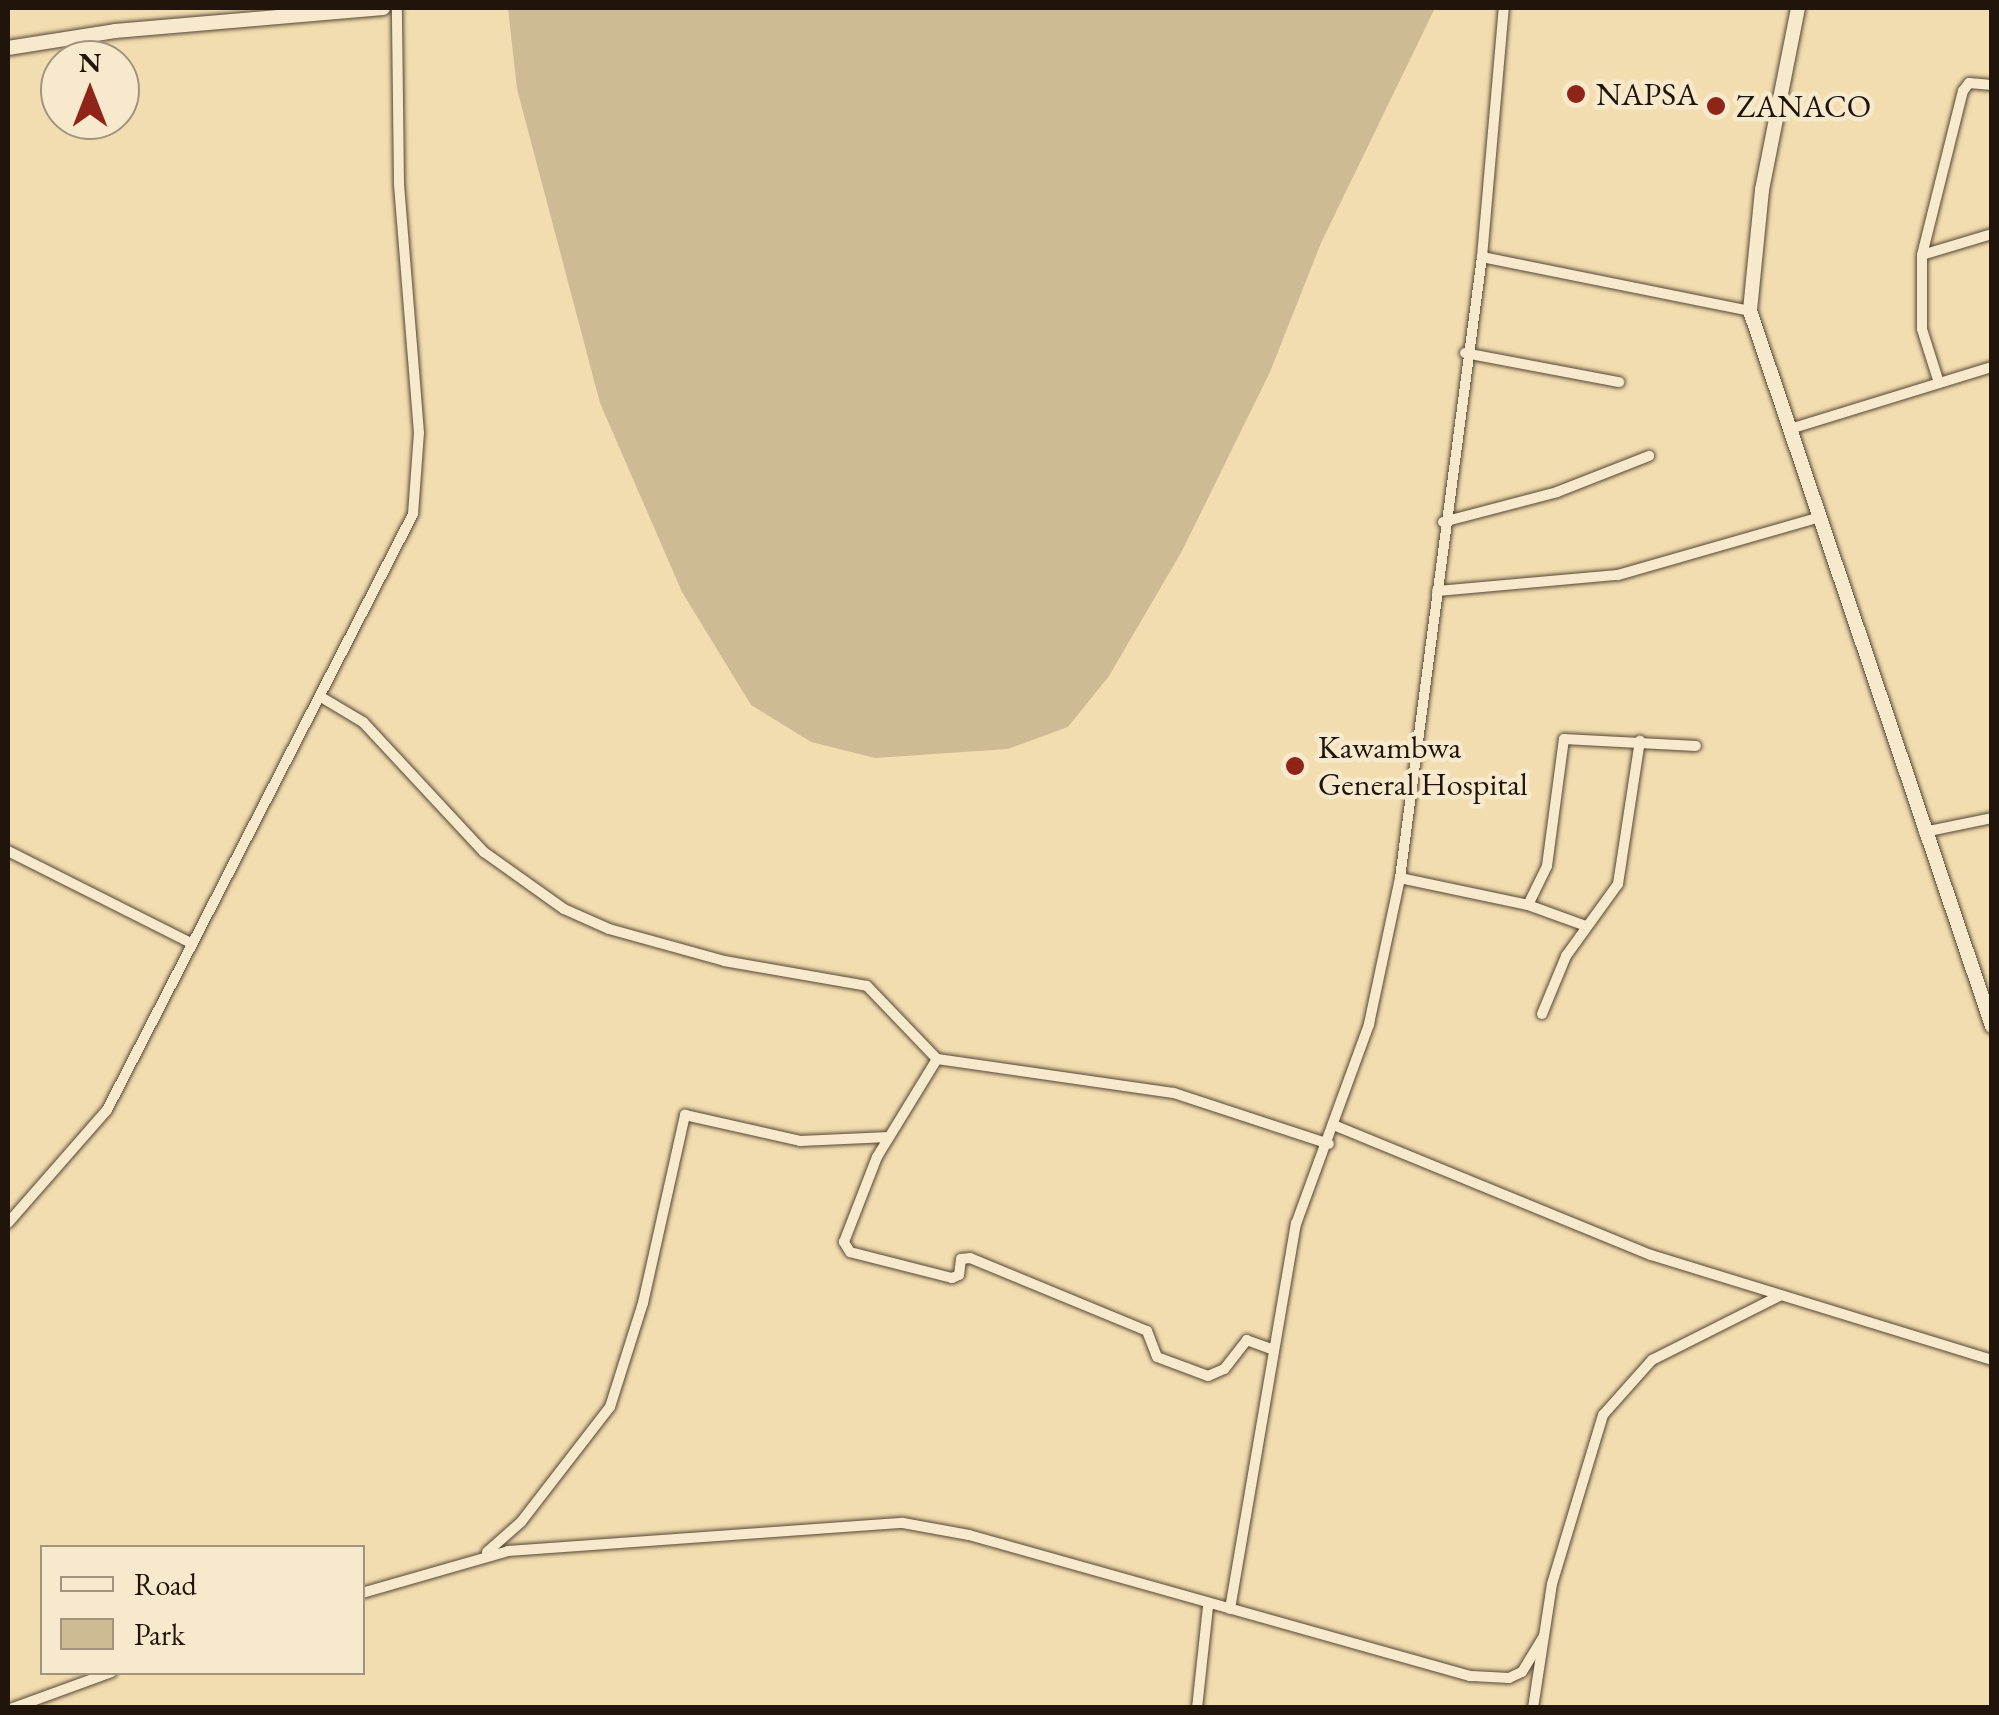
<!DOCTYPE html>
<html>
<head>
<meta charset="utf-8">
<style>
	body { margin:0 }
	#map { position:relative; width:1999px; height:1715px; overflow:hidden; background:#f2ddb0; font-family:"EB Garamond",serif }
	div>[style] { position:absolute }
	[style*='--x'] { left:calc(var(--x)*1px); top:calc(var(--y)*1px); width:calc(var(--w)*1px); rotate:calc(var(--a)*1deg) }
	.green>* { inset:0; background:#cebb94 }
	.roads { filter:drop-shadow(0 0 2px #554634) drop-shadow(0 0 2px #554634) }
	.street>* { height:10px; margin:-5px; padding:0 5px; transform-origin:5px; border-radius:5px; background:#f7e9cc }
	.secondary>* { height:14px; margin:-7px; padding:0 7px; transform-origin:7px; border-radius:7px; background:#f7e9cc }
	.dots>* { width:28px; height:28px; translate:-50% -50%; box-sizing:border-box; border:5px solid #f7e9cc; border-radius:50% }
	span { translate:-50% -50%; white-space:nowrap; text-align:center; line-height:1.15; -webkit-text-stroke:9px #f7e9cc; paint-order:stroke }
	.poi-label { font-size:32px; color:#21140b }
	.left { translate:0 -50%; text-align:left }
	.frame { position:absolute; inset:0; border:10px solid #21140b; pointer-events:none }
	.legend { position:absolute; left:40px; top:1545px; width:325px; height:130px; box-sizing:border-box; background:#f7e9cc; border:2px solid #a1947f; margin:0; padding:12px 18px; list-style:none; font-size:30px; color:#21140b }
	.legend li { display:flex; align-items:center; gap:20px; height:50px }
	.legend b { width:50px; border:2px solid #a1947f }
	.north { position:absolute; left:40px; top:40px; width:100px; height:100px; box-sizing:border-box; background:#f7e9cc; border:2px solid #a1947f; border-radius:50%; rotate:0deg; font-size:28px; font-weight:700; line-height:40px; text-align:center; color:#21140b }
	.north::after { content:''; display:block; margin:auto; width:35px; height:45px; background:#8f2418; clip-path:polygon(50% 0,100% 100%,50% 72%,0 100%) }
</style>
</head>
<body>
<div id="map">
	<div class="green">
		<i style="clip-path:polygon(508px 8px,1435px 8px,1321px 243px,1270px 372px,1182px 551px,1109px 676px,1068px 727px,1008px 749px,875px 758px,811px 742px,751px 705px,682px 592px,600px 403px,517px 89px)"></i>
	</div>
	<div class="roads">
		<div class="street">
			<i style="--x:1922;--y:255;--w:73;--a:-16.7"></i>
			<i style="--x:1482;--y:257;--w:273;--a:11.4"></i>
			<i style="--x:1465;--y:353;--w:157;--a:10.7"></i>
			<i style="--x:1939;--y:383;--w:57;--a:-107.5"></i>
			<i style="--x:1922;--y:329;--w:74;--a:-90"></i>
			<i style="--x:1922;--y:255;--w:169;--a:-76"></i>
			<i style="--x:1963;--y:91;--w:10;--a:-53"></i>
			<i style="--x:1969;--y:83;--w:23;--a:5"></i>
			<i style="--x:1790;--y:429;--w:211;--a:-17.1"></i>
			<i style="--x:1443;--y:522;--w:118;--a:-14.7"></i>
			<i style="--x:1557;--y:492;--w:99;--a:-21.4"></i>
			<i style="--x:1437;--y:591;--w:182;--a:-5.1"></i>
			<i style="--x:1618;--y:575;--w:210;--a:-16"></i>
			<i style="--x:321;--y:697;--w:49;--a:30.8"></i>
			<i style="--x:363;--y:722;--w:178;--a:47.1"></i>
			<i style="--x:484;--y:852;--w:98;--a:35.5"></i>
			<i style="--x:564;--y:909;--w:49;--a:24"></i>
			<i style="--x:609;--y:929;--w:119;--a:15.5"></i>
			<i style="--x:724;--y:961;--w:145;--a:9.9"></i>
			<i style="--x:867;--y:986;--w:101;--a:46.2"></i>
			<i style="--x:1924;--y:832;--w:69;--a:-11.6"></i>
			<i style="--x:8;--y:851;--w:205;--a:26.7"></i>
			<i style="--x:1400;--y:878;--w:131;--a:11.9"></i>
			<i style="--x:1528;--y:905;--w:62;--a:19.9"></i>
			<i style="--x:1528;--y:905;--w:43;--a:-64"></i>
			<i style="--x:1547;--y:866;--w:128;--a:-82.4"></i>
			<i style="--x:1564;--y:739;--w:132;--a:3"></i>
			<i style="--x:1542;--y:1014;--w:63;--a:-67.5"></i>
			<i style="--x:1566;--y:956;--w:89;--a:-54.2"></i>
			<i style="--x:1618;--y:884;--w:145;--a:-81.3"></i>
			<i style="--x:1336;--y:1126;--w:340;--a:22.3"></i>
			<i style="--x:1651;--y:1255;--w:357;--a:17.1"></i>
			<i style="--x:8;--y:1223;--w:150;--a:-48.8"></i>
			<i style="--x:107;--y:1110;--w:670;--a:-62.82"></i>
			<i style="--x:413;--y:514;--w:81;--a:-85.8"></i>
			<i style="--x:419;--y:433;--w:251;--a:-94.6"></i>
			<i style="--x:399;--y:183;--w:175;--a:-90.7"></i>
			<i style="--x:1274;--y:1350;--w:29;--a:-160"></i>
			<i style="--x:1247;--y:1340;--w:37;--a:128"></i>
			<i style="--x:1224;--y:1369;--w:17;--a:156"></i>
			<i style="--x:1208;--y:1376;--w:54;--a:-159.6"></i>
			<i style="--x:1157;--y:1357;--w:28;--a:-111"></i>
			<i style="--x:1147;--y:1331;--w:191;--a:-157.6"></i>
			<i style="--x:970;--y:1258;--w:9;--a:174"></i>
			<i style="--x:961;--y:1259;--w:16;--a:97"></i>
			<i style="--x:959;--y:1275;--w:8;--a:157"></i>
			<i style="--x:952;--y:1278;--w:105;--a:-165.7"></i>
			<i style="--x:850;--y:1252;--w:12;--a:-121"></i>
			<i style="--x:844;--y:1242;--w:91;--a:-68.8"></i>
			<i style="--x:877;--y:1157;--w:115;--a:-58.5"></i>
			<i style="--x:937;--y:1059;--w:239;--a:8.2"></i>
			<i style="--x:1174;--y:1093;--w:163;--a:18.2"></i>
			<i style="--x:487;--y:1552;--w:45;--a:-41.4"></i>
			<i style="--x:521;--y:1522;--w:145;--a:-52.3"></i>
			<i style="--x:610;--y:1407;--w:109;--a:-72.4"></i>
			<i style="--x:643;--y:1303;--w:193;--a:-77.4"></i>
			<i style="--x:685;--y:1115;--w:118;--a:12.7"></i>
			<i style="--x:800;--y:1141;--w:89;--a:-2.6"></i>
			<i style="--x:362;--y:1593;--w:152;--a:-16"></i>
			<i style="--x:508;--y:1551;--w:396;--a:-4.1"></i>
			<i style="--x:903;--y:1523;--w:67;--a:10.3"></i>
			<i style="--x:969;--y:1535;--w:520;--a:15.72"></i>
			<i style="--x:1470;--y:1676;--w:39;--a:3"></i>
			<i style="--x:1509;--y:1678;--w:14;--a:-25"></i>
			<i style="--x:1522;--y:1672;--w:42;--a:-58.6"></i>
			<i style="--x:1230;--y:1609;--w:391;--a:-80.3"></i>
			<i style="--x:1296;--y:1224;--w:213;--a:-69.9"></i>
			<i style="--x:1369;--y:1024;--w:149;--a:-78"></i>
			<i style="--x:1400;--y:878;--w:626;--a:-82.48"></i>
			<i style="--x:1482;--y:257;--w:250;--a:-85"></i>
			<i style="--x:13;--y:1708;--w:105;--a:-20"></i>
			<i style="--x:1197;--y:1708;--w:103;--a:-83.8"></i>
			<i style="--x:1533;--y:1708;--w:125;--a:-81.3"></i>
			<i style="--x:1552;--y:1584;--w:177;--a:-73.2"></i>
			<i style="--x:1603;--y:1415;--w:74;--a:-48.3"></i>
			<i style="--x:1652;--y:1360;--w:142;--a:-26.7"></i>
		</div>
		<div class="secondary">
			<i style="--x:1798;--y:8;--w:186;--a:101.2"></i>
			<i style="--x:1762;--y:190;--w:122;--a:95.7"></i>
			<i style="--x:1750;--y:311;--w:755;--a:71.3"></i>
			<i style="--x:8;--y:48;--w:108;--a:-9"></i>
			<i style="--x:115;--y:31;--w:269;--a:-4.9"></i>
		</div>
	</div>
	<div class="dots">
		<i style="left:1576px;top:94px;background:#8f2418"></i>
		<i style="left:1716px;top:106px;background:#8f2418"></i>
		<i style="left:1295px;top:766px;background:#8f2418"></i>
	</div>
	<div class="poi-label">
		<span class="left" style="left:1596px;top:94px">NAPSA</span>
		<span class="left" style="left:1736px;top:106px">ZANACO</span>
		<span class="left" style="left:1318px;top:766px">Kawambwa<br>General Hospital</span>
	</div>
	<div class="frame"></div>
	<ul class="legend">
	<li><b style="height:12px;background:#f7e9cc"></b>Road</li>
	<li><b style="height:28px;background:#cebb94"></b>Park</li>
	</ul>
	<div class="north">N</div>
</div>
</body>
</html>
